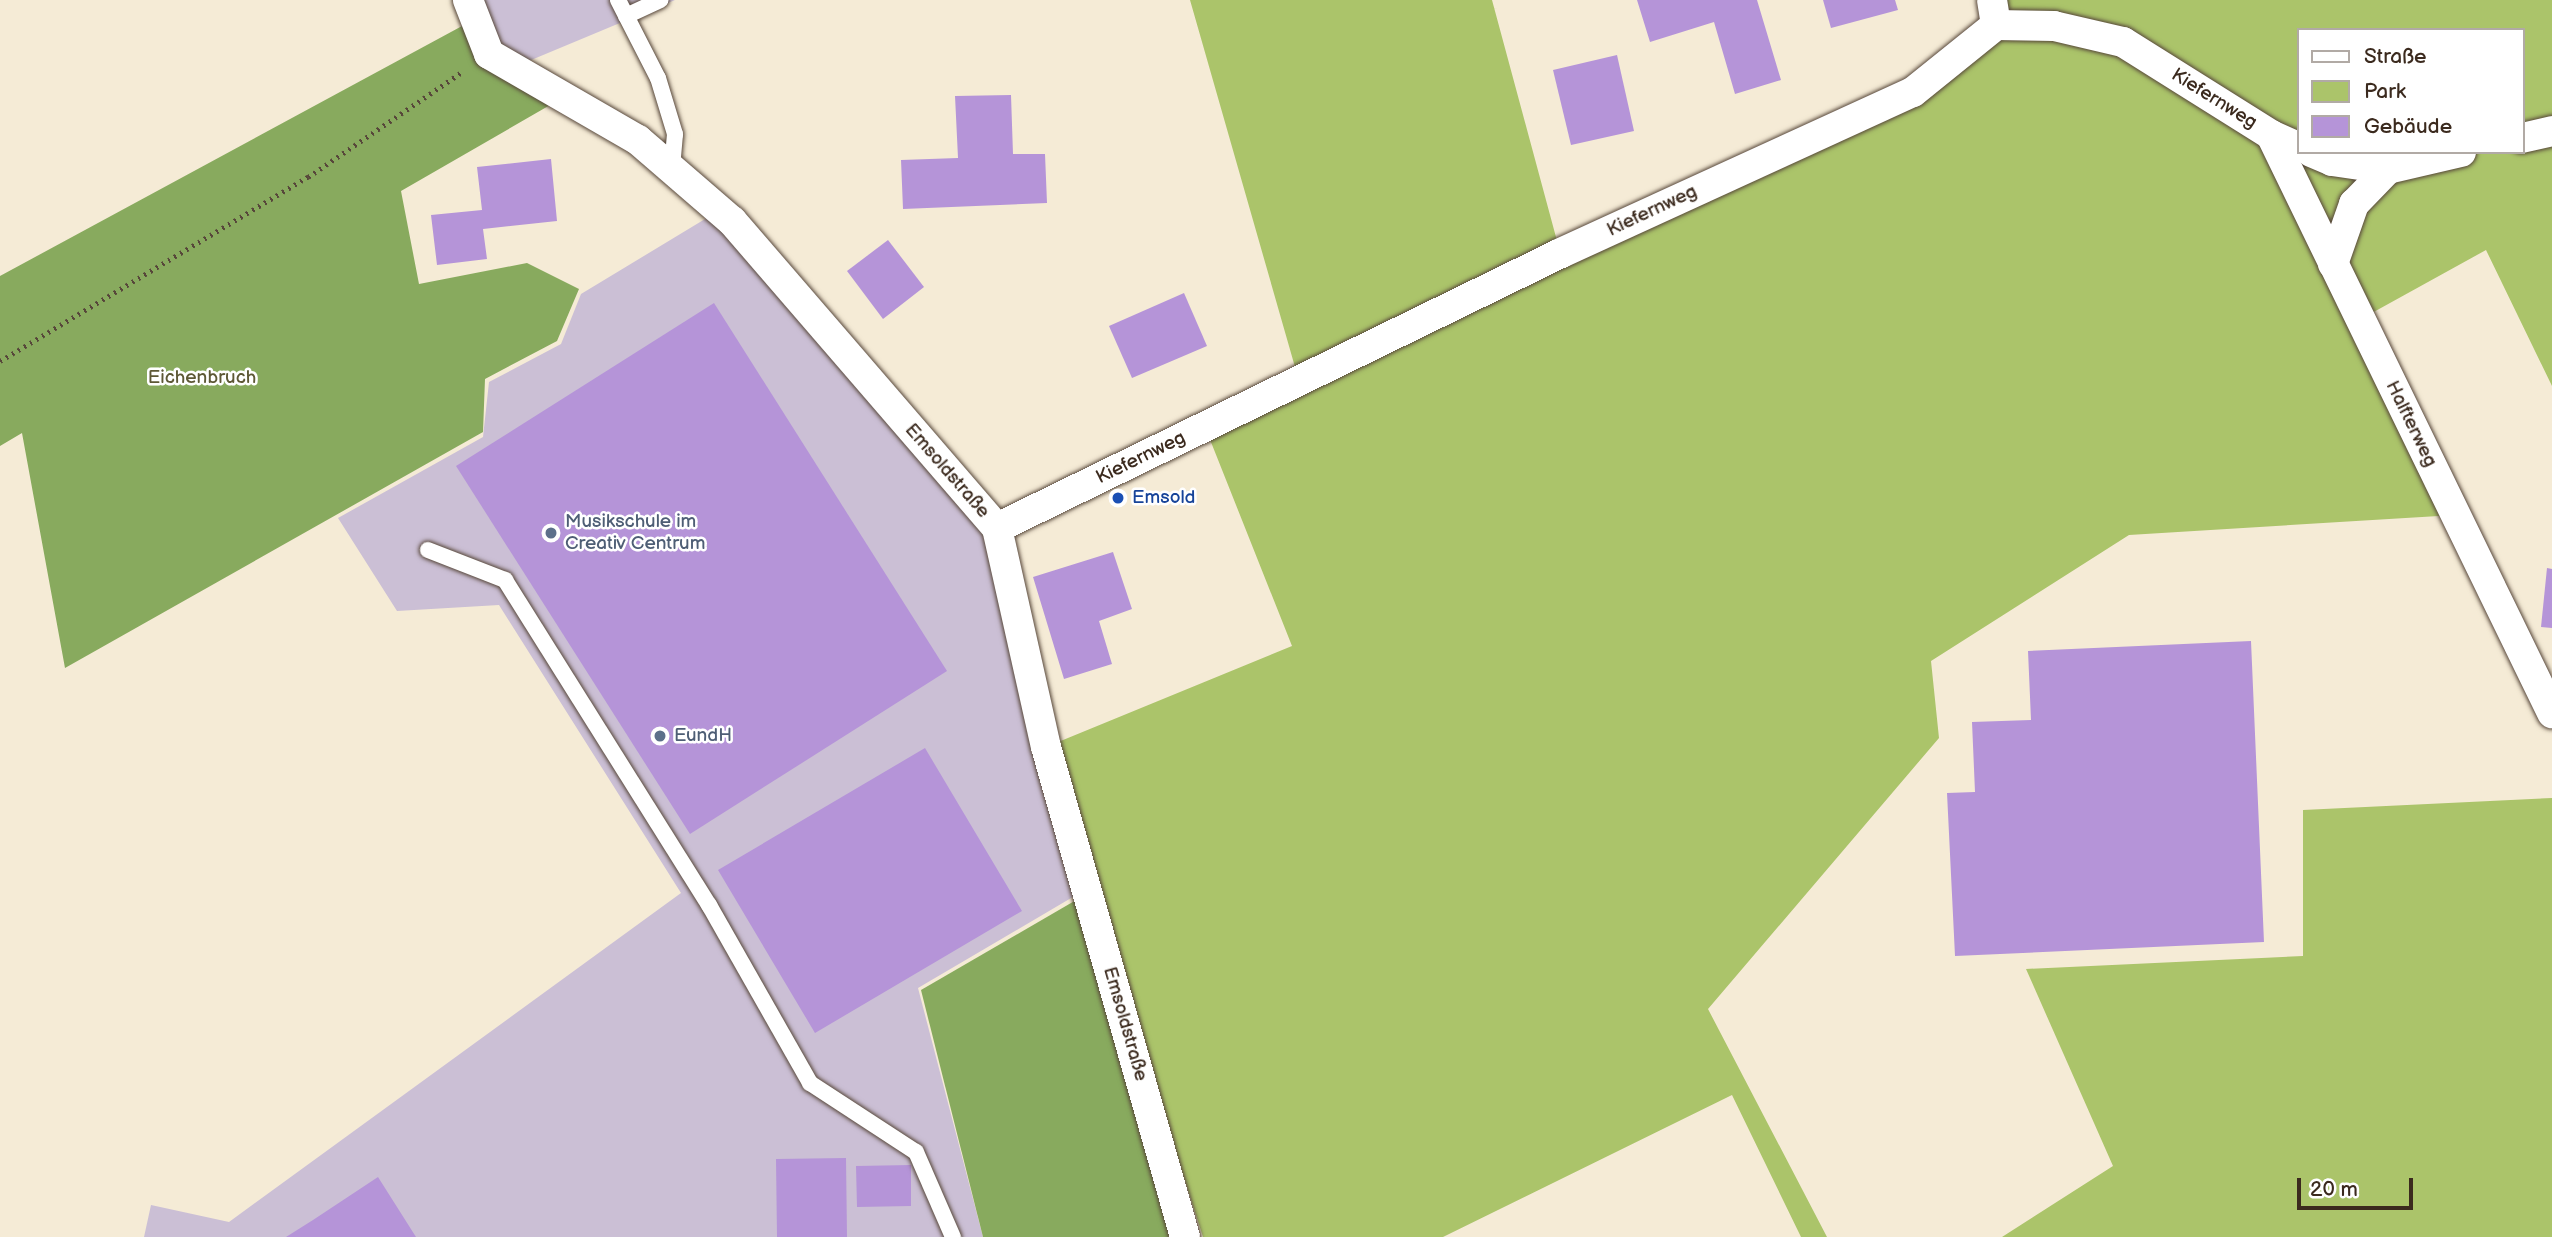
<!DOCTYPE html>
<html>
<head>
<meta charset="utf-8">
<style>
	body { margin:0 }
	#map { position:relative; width:2552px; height:1237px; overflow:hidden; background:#f5ebd6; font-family:"Balsamiq Sans",sans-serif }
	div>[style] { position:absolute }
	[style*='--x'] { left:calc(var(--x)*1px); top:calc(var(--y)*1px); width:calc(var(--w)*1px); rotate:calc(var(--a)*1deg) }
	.industrial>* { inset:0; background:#cbbfd5 }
	.green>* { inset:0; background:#abc46a }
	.forest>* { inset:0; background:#88aa5e }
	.building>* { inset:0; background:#b594d8 }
	.path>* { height:4.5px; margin-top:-2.25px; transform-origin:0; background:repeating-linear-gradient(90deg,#57473a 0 2px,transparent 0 7px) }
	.roads { filter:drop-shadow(0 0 2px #57473a) drop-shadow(0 0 2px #57473a) }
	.lane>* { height:16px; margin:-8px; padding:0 8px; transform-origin:8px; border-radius:8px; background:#fff }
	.street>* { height:30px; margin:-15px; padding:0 15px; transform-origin:15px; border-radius:15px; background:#fff }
	.dots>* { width:19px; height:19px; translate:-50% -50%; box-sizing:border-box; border:4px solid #fff; border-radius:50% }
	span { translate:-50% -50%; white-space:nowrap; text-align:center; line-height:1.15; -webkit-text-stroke:5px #fff; paint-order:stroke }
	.street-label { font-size:19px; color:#3b2a1e }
	.park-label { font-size:19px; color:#5d5835 }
	.transit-label { font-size:19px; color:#164399 }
	.left { translate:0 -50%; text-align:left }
	.service-label { font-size:19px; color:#4e5e75 }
	.legend { position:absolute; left:2297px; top:28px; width:228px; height:126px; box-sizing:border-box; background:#fff; border:2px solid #b1aaa5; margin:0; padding:9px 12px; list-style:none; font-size:21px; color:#3b2a1e }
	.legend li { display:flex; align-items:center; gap:14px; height:35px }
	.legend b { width:35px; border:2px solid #b1aaa5 }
	.scale { position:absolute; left:2297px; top:1178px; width:116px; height:32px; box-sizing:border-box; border:4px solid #3b2a1e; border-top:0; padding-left:9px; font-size:21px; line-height:24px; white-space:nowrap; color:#3b2a1e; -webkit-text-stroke:5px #fff; paint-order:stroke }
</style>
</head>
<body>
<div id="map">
	<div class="industrial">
		<i style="clip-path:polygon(468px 0,675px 0,512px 68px)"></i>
		<i style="clip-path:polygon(715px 213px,992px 533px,1083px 891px,918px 988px,983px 1237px,144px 1237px,151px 1205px,229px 1222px,681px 893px,499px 605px,397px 611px,338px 518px,483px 437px,489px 382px,561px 344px,581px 294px)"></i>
	</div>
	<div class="green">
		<i style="clip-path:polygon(evenodd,1190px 0,1492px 0,1560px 252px,1913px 92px,1996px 25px,1992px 0,2552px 0,2552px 386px,2486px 250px,2361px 319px,2455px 515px,2129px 535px,1931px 661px,1939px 738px,1708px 1009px,1827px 1237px,1801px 1237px,1732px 1095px,1443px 1237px,1203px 1237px,1046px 747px,1292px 646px,1205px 427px,1299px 381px,1190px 0,2298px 30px,2522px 30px,2522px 152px,2298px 152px,2298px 30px)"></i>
		<i style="clip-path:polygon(2552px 798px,2552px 1237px,2002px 1237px,2113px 1166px,2026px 969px,2303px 956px,2303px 810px)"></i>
	</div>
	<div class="forest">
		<i style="clip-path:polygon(475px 19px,489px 54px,564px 97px,401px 191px,419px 284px,527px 263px,579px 289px,557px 341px,485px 379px,483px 432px,65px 668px,22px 433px,0 446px,0 276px)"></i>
		<i style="clip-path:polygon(1083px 896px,1179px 1237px,983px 1237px,921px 990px)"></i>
	</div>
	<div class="building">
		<i style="clip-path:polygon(1637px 0,1757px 0,1781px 80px,1735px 94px,1714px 22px,1650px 42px)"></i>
		<i style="clip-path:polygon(1823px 0,1895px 0,1898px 10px,1831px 28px)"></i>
		<i style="clip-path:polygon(1617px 55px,1634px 131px,1571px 145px,1553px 70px)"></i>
		<i style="clip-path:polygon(1011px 95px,1013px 154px,1045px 154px,1047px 203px,903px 209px,901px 160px,958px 158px,955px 96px)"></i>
		<i style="clip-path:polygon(551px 159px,557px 221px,483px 229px,487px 259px,437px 265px,431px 215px,482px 210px,477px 167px)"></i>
		<i style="clip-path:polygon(888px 240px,924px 287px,883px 319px,847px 271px)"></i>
		<i style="clip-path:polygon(1184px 293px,1207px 346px,1132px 378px,1109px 326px)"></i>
		<i style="clip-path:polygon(714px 303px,947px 671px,690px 834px,456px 466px)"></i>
		<i style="clip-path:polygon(1113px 552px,1132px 609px,1099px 621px,1112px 664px,1064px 679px,1033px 577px)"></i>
		<i style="clip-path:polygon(2547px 568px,2552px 569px,2552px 628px,2541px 627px)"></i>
		<i style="clip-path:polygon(2251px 641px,2264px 942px,1955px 956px,1947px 793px,1975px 792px,1972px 722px,2031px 720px,2028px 651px)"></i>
		<i style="clip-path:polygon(925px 748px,1022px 911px,815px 1033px,718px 870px)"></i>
		<i style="clip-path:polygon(846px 1158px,847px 1237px,777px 1237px,776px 1159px)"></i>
		<i style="clip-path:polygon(911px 1165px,911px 1206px,857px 1207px,856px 1166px)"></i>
		<i style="clip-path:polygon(378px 1177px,416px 1237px,286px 1237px,313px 1220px)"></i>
	</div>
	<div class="path">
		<i style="--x:0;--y:361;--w:359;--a:-30.9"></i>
		<i style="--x:308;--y:177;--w:186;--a:-34.3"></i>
	</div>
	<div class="roads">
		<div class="lane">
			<i style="--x:618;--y:0;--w:88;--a:62.9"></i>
			<i style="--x:658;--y:78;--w:59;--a:73.1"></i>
			<i style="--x:675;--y:134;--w:36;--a:95"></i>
			<i style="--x:626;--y:16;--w:38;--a:-25"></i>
			<i style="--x:428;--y:550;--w:83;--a:21.3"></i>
			<i style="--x:505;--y:580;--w:384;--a:57.9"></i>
			<i style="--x:709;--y:905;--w:205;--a:60.4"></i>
			<i style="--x:810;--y:1083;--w:126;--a:33.1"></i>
			<i style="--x:916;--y:1152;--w:93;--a:66.5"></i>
		</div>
		<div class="street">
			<i style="--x:468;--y:0;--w:58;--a:68.7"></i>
			<i style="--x:489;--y:54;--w:172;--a:30"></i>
			<i style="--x:638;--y:140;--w:124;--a:40.8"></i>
			<i style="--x:732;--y:221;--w:406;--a:49.2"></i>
			<i style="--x:997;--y:528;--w:224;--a:77.4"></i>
			<i style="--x:1046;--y:747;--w:509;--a:74.16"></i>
			<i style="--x:1992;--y:0;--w:25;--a:81"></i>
			<i style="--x:2271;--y:135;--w:643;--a:64.07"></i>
			<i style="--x:2522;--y:138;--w:31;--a:-13"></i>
			<i style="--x:2311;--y:152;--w:23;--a:23"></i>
			<i style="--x:2332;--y:161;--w:57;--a:8.1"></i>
			<i style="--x:2388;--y:169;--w:75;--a:-13.1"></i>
			<i style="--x:2333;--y:264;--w:64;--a:-70.7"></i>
			<i style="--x:2354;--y:204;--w:49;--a:-45.8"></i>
			<i style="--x:997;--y:528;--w:627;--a:-25.99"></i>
			<i style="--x:1561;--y:253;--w:387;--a:-24.6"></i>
			<i style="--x:1913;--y:92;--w:107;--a:-38.9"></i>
			<i style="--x:1996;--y:25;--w:58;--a:1"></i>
			<i style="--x:2054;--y:26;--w:71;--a:13.1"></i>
			<i style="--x:2123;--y:42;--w:175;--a:32.1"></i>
			<i style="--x:2271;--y:135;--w:30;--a:24"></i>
		</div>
	</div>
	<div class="dots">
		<i style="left:1118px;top:498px;background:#1a4fb4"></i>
		<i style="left:551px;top:533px;background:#5c6f8a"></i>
		<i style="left:660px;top:736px;background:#5c6f8a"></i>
	</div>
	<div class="street-label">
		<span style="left:2214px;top:99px;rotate:32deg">Kiefernweg</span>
		<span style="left:1652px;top:211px;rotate:-25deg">Kiefernweg</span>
		<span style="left:2411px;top:424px;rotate:64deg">Halfterweg</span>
		<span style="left:1141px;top:458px;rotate:-26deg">Kiefernweg</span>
		<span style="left:947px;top:471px;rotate:49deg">Emsoldstraße</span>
		<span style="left:1125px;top:1024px;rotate:74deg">Emsoldstraße</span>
	</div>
	<div class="park-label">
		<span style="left:202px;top:378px">Eichenbruch</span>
	</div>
	<div class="transit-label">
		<span class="left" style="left:1132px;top:498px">Emsold</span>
	</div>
	<div class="service-label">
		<span class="left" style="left:565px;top:533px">Musikschule im<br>Creativ Centrum</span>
		<span class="left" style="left:674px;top:736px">EundH</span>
	</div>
	<ul class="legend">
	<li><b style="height:9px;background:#fff"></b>Straße</li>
	<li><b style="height:19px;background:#abc46a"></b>Park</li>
	<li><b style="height:19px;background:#b594d8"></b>Gebäude</li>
	</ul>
	<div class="scale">20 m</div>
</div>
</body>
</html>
